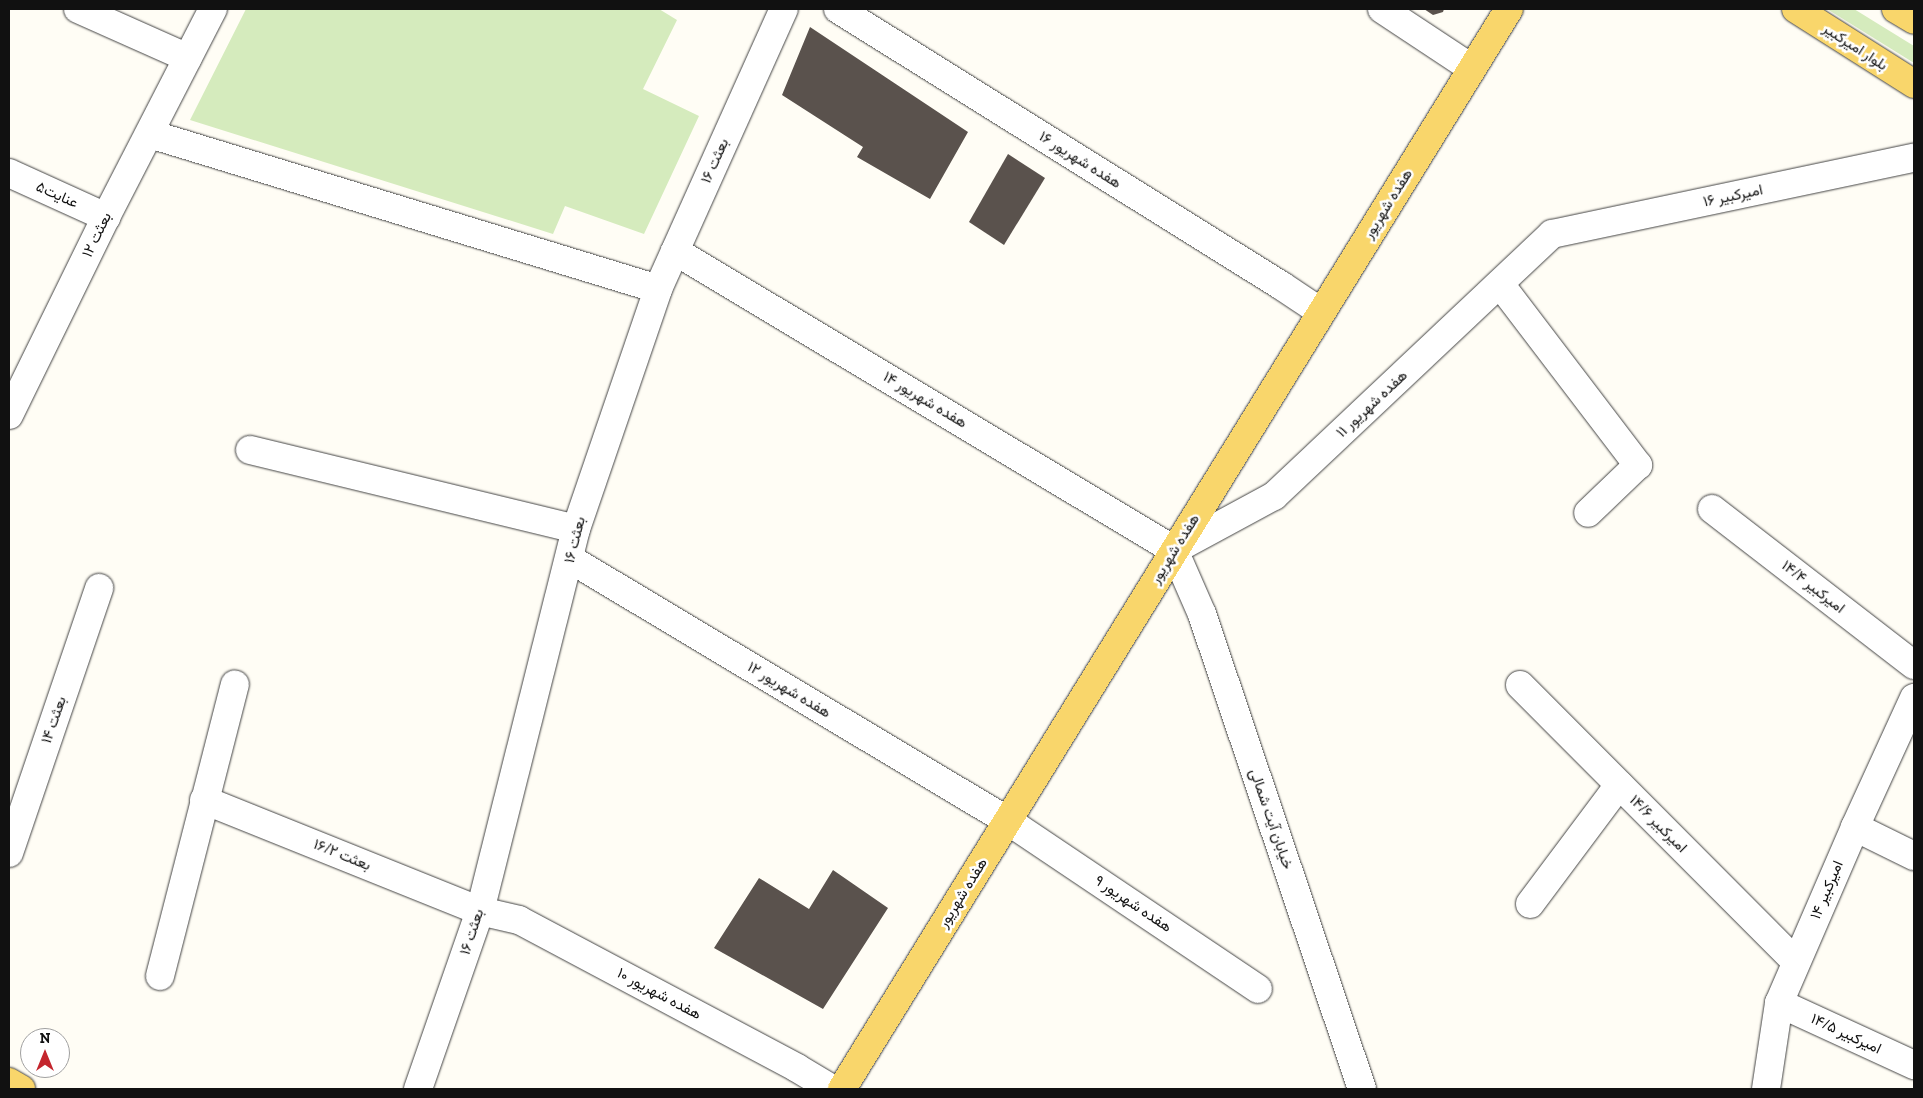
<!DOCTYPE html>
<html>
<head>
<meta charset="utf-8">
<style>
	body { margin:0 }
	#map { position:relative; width:1923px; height:1098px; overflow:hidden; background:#fffdf5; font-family:"Zilla Slab",Vazirmatn,serif }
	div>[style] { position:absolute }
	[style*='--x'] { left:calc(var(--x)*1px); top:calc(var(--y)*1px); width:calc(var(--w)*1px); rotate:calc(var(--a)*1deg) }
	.green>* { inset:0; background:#d5ebbd }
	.building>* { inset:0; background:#5a524d }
	.roads { filter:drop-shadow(0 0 1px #444) drop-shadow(0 0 1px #444) }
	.minor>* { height:28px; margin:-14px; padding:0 14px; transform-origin:14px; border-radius:14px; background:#fff }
	.major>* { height:28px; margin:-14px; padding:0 14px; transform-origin:14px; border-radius:14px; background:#f9d66b }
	span { translate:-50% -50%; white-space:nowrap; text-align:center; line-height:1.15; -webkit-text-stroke:5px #fff; paint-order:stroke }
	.street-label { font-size:15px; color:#111 }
	.frame { position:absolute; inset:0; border:10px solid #111; pointer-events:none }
	.north { position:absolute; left:20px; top:1028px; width:50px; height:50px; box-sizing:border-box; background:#fff; border:1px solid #a0a0a0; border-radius:50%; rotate:0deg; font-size:14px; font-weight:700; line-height:20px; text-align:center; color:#111 }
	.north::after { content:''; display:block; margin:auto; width:18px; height:22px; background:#c4262e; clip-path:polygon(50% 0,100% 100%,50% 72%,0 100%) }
</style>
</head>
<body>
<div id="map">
	<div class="green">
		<i style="clip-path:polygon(246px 9px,659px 9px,677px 20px,643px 89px,699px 116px,644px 234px,565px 206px,553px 234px,190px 120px)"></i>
		<i style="clip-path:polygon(1827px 9px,1854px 9px,1914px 46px,1914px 63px)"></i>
	</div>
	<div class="building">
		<i style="clip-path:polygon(1424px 9px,1444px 9px,1443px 12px,1433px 15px)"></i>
		<i style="clip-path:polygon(810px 27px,968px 132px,930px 199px,857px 157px,863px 147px,782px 95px)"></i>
		<i style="clip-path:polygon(1008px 154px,1045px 178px,1004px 245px,969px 222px)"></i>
		<i style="clip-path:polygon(833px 870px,888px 908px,823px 1009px,714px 948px,759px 878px,809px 909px)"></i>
	</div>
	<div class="roads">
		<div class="minor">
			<i style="--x:78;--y:9;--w:120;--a:24"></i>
			<i style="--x:838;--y:9;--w:523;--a:31.96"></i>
			<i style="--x:1282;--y:286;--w:47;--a:33.7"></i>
			<i style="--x:1382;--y:9;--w:107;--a:33.5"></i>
			<i style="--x:150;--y:134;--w:531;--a:16.97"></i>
			<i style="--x:9;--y:173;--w:107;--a:24.4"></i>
			<i style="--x:675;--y:251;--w:582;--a:30.93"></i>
			<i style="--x:1500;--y:284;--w:228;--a:52.7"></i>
			<i style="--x:1638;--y:465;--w:69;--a:136.2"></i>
			<i style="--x:9;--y:415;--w:220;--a:-63.9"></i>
			<i style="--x:106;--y:217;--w:234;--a:-62.8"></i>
			<i style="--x:250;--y:450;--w:335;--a:13.6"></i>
			<i style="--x:1712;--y:509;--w:255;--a:37.7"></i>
			<i style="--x:1174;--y:550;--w:114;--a:-28.4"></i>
			<i style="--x:1274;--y:496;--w:382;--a:-43.3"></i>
			<i style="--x:1552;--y:234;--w:370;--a:-11.9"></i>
			<i style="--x:1174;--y:550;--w:70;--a:66.4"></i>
			<i style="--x:1202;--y:614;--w:501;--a:71.38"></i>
			<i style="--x:570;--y:559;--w:510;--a:30.89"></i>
			<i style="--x:1008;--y:821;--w:301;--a:33.9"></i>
			<i style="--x:1520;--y:685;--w:391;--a:45.1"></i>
			<i style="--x:204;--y:800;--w:297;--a:21.9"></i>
			<i style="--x:480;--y:911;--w:40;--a:13"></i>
			<i style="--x:519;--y:920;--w:315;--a:28"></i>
			<i style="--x:797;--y:1068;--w:41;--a:31"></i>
			<i style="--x:1855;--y:827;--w:66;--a:26.2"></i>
			<i style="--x:9;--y:853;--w:280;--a:-71.2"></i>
			<i style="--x:1530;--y:904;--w:149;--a:-53.2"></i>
			<i style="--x:160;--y:976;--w:301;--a:-75.6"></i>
			<i style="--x:1779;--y:1003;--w:149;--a:24.7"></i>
			<i style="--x:418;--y:1089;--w:188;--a:-70.8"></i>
			<i style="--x:480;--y:911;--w:394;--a:-75.9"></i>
			<i style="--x:576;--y:529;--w:254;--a:-71.1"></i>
			<i style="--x:658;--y:289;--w:307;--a:-65.8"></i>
			<i style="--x:1766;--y:1089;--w:87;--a:-81.4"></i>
			<i style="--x:1779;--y:1003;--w:192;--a:-66.6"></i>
			<i style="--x:1855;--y:827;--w:142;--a:-65.4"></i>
		</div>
		<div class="major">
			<i style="--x:1796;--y:9;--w:140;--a:32.4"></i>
			<i style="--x:1896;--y:9;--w:21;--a:31"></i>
			<i style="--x:9;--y:1082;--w:14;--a:30"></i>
			<i style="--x:842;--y:1089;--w:1269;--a:-58.3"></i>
		</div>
	</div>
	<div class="street-label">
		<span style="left:1855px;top:47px;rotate:33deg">بلوار امیرکبیر</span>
		<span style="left:1080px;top:160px;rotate:32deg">هفده شهریور ۱۶</span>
		<span style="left:715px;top:161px;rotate:-66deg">بعثت ۱۶</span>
		<span style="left:57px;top:195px;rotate:24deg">عنایت۵</span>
		<span style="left:1733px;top:196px;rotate:-12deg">امیرکبیر ۱۶</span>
		<span style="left:1388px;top:204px;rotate:-58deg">هفده شهریور</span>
		<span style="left:97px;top:235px;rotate:-64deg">بعثت ۱۲</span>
		<span style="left:925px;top:400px;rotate:31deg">هفده شهریور ۱۴</span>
		<span style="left:1372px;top:404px;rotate:-43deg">هفده شهریور ۱۱</span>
		<span style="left:575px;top:540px;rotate:-76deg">بعثت ۱۶</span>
		<span style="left:1175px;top:549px;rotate:-58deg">هفده شهریور</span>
		<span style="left:1813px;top:587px;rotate:38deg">امیرکبیر ۱۴/۴</span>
		<span style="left:789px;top:690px;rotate:31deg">هفده شهریور ۱۲</span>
		<span style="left:54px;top:720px;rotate:-71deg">بعثت ۱۴</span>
		<span style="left:1271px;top:819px;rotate:71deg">خیابان آیت شمالی</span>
		<span style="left:1658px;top:824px;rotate:45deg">امیرکبیر ۱۴/۶</span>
		<span style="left:342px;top:855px;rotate:22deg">بعثت ۱۶/۲</span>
		<span style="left:1827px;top:890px;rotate:-67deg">امیرکبیر ۱۴</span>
		<span style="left:963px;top:893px;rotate:-58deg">هفده شهریور</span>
		<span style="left:1133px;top:904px;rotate:34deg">هفده شهریور ۹</span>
		<span style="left:472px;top:932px;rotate:-72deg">بعثت ۱۶</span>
		<span style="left:659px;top:994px;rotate:28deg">هفده شهریور ۱۰</span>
		<span style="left:1846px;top:1034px;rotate:25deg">امیرکبیر ۱۴/۵</span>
	</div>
	<div class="frame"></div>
	<div class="north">N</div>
</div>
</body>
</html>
